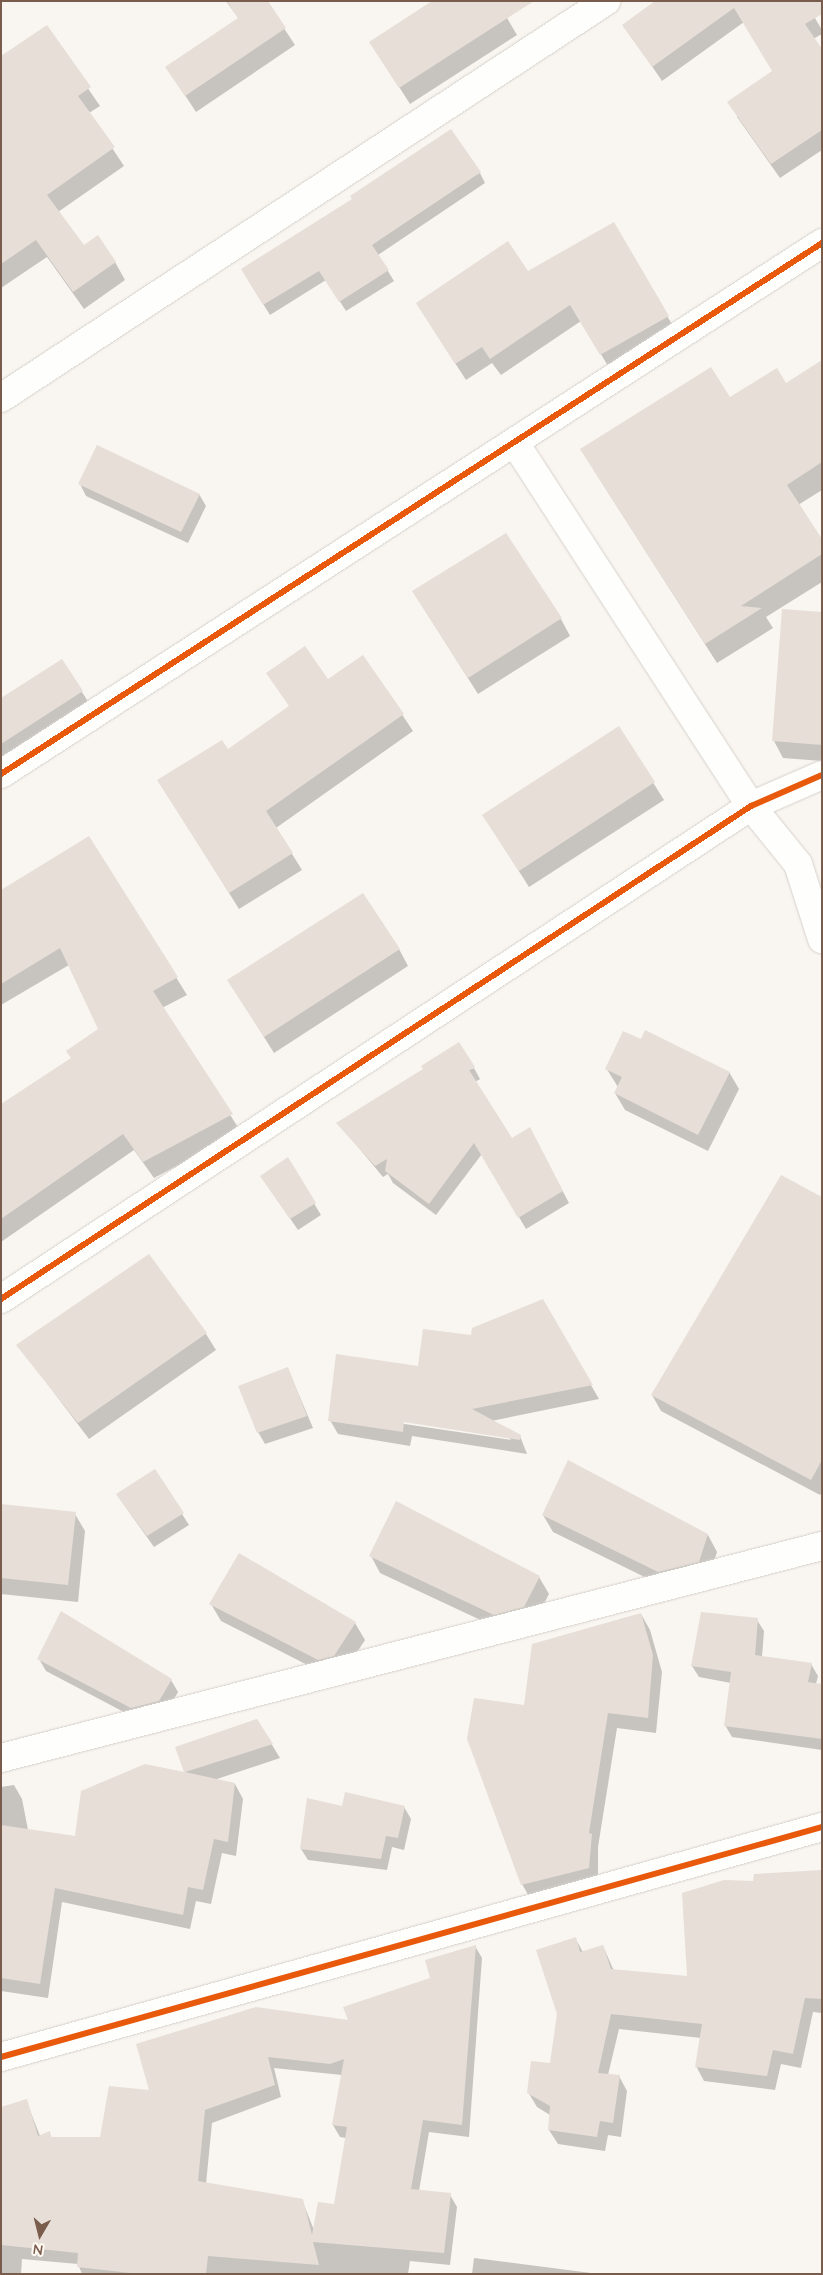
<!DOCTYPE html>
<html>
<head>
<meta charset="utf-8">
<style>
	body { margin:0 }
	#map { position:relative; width:823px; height:2275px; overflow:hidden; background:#f9f5f0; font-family:Quicksand,sans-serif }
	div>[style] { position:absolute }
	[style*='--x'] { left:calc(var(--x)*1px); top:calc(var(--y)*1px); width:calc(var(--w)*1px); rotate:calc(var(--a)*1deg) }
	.shadow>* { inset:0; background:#0003 }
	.building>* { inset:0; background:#e6ded7 }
	.roads { filter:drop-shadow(0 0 1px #d7d1cb) drop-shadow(0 0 1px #d7d1cb) }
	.minor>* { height:28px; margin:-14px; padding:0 14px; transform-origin:14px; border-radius:14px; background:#fefefd }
	.cycleway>* { height:6px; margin:-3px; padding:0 3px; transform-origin:3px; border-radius:3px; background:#e8590c }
	span { translate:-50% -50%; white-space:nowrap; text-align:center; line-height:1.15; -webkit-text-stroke:4px #fffaf3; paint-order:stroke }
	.frame { position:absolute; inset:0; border:2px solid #7a5c4d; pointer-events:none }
	.north { position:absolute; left:15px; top:2210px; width:50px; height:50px; -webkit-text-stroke:4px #fffaf3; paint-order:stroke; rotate:188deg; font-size:14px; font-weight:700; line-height:20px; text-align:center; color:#7a5c4d }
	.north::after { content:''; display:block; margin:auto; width:18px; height:22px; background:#7a5c4d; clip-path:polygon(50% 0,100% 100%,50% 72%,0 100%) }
</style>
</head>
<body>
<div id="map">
	<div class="shadow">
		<i style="clip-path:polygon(226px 1px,266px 1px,295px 45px,196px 112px,167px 68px,239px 19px)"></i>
		<i style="clip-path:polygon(497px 1px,517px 35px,410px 104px,371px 43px)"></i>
		<i style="clip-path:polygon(657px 1px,805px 1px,822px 30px,822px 34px,813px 39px,822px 51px,822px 150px,780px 178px,737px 117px,773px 71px,744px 22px,662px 81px,624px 25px)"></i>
		<i style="clip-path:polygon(46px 27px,100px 106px,89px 113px,124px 166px,58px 212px,83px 247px,115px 262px,125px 280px,84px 309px,47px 257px,1px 288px,1px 58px)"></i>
		<i style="clip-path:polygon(480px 173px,485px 183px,378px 255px,394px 281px,346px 311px,326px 280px,270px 315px,248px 280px)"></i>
		<i style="clip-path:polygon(614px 224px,677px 333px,611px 371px,581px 321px,501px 375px,492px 363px,466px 380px,417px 304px,528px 272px)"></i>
		<i style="clip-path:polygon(822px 371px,822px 490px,798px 505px,822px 542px,822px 582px,766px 617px,773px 628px,717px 663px,593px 469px,730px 399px,786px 385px)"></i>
		<i style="clip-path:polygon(80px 484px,199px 494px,206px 506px,188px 543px,86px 496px)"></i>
		<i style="clip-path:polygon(424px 609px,561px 619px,570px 636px,478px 694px)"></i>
		<i style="clip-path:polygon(822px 613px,822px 761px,783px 758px,774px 741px)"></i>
		<i style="clip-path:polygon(363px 656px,413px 731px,276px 828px,302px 870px,239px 909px,169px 797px,290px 707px,268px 673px,328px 681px)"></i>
		<i style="clip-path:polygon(82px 692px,89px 703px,1px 760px,1px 699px)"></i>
		<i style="clip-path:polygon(619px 728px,664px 800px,529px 887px,494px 832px)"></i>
		<i style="clip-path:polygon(89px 837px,187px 995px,162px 1008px,241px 1132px,154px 1178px,134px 1150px,1px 1242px,1px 1106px,72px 1058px,100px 1030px,69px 965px,1px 1005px,1px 891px)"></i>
		<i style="clip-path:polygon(399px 949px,408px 966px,274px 1053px,229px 981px)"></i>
		<i style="clip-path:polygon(474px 1068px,480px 1079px,475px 1082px,511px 1139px,536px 1141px,569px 1203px,526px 1229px,482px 1154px,436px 1215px,393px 1183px,388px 1174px,383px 1177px,338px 1123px)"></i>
		<i style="clip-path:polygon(606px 1068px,729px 1072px,739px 1089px,708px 1151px,625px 1110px,615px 1093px,618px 1087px)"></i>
		<i style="clip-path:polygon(287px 1159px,321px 1215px,298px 1230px,269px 1188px)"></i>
		<i style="clip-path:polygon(822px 1199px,822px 1492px,820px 1495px,661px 1411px,652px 1395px)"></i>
		<i style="clip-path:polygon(evenodd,542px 1300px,599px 1399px,491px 1421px,520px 1436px,527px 1454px,412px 1436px,410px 1446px,338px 1434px,330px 1420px,472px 1336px,542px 1300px,398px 1420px,508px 1437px,511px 1440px,398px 1423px,398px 1420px)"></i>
		<i style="clip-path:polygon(206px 1334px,216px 1350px,89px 1439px,18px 1345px)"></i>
		<i style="clip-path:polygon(288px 1369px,313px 1428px,265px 1444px,258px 1432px)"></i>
		<i style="clip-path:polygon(117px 1495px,182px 1514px,189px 1525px,154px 1547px)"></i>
		<i style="clip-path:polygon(1px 1506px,75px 1514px,85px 1531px,78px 1602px,1px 1594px)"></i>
		<i style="clip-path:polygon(543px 1515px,708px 1535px,717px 1552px,709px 1578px,669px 1589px,553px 1532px)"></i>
		<i style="clip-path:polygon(240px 1555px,355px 1623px,365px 1640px,344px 1672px,329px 1676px,221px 1621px,211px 1604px)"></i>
		<i style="clip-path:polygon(371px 1556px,539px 1577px,549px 1594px,534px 1623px,504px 1631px,380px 1573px)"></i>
		<i style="clip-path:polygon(641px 1614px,650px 1630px,662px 1672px,656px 1733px,617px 1728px,598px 1847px,598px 1884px,531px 1900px,522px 1884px,525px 1706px)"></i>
		<i style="clip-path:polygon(757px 1620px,764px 1631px,762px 1657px,811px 1664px,818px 1676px,816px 1684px,822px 1685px,822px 1750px,732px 1737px,725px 1725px,731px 1683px,699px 1677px,692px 1666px)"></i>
		<i style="clip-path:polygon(39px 1659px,171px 1680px,178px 1692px,166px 1713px,139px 1720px,46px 1671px)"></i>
		<i style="clip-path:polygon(257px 1720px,280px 1758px,214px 1780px,235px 1784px,243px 1799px,236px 1856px,222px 1853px,211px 1904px,196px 1901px,190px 1929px,62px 1902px,48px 1998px,1px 1991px,1px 1787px,14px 1785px,22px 1799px,28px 1830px,77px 1837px,185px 1774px,177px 1748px)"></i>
		<i style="clip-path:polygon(343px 1807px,404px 1807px,411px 1819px,404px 1850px,392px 1847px,387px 1870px,308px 1860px,301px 1849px)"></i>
		<i style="clip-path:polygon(822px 1873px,822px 2013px,813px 2012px,801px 2068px,781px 2064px,775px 2090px,704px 2081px,696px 2066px,701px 2038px,619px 2029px,608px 2075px,619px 2076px,627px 2091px,621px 2137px,608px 2135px,605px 2151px,558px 2144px,549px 2130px,550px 2115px,537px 2107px,528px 2092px,551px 2064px,575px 1938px,583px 1952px,603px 1946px,614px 1971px,689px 1977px,755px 1882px)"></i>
		<i style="clip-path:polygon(evenodd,475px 1946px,482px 1958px,469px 2137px,429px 2132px,419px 2191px,450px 2195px,457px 2207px,450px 2265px,410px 2261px,408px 2274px,82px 2274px,78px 2264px,22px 2259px,21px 2274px,1px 2274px,1px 2109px,26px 2100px,40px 2136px,49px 2133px,52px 2138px,101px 2138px,151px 2092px,350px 2021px,431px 1978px,475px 1946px,274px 2068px,342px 2075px,333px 2125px,340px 2137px,346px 2138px,335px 2206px,314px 2230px,302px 2200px,206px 2184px,212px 2123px,281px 2097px,274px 2068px)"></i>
		<i style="clip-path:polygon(474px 2258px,591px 2273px,592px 2274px,472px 2274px)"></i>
	</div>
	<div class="building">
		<i style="clip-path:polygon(227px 1px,268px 1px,286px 28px,185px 96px,165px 67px,238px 18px)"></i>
		<i style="clip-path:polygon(432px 1px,534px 1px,399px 88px,369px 42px)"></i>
		<i style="clip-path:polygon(655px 1px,822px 1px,822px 14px,805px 24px,822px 49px,822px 130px,771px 164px,727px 102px,772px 71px,734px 8px,652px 67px,622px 25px)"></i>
		<i style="clip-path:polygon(47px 25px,91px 87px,78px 96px,115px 147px,47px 195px,84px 245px,98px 235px,116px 262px,73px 292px,36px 240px,1px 264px,1px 56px)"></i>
		<i style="clip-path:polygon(451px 129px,481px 172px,372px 245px,389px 270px,339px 302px,319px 271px,263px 305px,241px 269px,352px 199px,350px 196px)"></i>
		<i style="clip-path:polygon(614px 222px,669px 316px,600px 355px,570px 305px,490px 359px,482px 347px,455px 364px,416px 303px,508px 241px,528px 271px)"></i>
		<i style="clip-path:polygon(822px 360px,822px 462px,787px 485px,822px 539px,822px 554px,741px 606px,762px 608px,705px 644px,580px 449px,711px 367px,730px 397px,777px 368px,786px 383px)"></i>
		<i style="clip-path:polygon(97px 445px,200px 494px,181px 532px,78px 484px)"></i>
		<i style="clip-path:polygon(506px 533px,562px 618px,468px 678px,412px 591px)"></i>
		<i style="clip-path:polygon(782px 609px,822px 612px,822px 745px,772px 741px)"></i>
		<i style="clip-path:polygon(305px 646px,328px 679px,363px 655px,404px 714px,266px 811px,293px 853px,229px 893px,157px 780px,222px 740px,228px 749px,289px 706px,266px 673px)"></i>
		<i style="clip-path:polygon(62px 659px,83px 691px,1px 744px,1px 698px)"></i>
		<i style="clip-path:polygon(619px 726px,655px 782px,519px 871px,482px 815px)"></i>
		<i style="clip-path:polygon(89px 836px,178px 977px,153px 991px,233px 1114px,143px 1162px,123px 1134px,1px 1219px,1px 1104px,71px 1058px,66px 1051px,98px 1029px,60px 948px,1px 984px,1px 890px)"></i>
		<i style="clip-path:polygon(363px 893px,400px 949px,264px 1037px,227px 980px)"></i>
		<i style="clip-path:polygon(645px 1030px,730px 1072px,698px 1135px,614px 1093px,622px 1077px,605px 1069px,623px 1031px,641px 1039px)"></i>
		<i style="clip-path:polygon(459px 1042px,475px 1067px,469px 1070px,512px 1138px,530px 1127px,563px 1191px,518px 1218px,474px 1143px,429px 1204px,385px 1171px,387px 1159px,375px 1166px,336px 1123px,423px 1069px,421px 1066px)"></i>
		<i style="clip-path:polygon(288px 1157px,316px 1203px,290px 1219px,260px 1176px)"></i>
		<i style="clip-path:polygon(781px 1175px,822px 1197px,822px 1460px,811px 1480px,651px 1395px)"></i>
		<i style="clip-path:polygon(149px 1254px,207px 1333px,78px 1423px,16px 1345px)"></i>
		<i style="clip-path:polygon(543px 1299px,593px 1385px,472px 1409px,521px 1435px,520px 1440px,404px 1422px,403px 1432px,328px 1421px,336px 1354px,418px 1366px,423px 1329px,471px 1335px,472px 1328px)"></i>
		<i style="clip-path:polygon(288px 1367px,307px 1416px,257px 1433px,238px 1386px)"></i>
		<i style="clip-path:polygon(568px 1460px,708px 1534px,699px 1562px,658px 1572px,542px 1515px)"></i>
		<i style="clip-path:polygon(155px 1469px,184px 1513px,147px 1536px,116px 1494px)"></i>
		<i style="clip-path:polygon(396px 1501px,540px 1576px,524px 1607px,494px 1615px,369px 1556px)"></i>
		<i style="clip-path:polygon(1px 1504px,76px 1512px,68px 1585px,1px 1578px)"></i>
		<i style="clip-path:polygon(239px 1553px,356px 1622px,334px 1656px,318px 1660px,209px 1604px)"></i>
		<i style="clip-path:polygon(61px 1611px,172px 1679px,159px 1701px,131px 1708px,37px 1659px)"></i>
		<i style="clip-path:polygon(701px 1612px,758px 1618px,755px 1655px,812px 1663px,808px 1682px,822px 1684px,822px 1739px,724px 1726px,731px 1672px,691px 1666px)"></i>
		<i style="clip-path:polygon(641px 1613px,653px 1655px,648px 1718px,608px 1713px,589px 1833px,592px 1834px,589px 1868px,521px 1885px,467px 1739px,474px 1698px,524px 1705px,532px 1644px)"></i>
		<i style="clip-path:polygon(257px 1719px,273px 1744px,185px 1772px,235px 1783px,228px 1842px,214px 1839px,203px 1890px,188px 1887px,183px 1915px,55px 1888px,40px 1984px,1px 1978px,1px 1825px,75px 1836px,81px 1791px,145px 1764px,184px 1772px,175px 1747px)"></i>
		<i style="clip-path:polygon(345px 1792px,405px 1806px,398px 1838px,386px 1836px,381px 1859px,300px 1849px,307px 1798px,342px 1806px)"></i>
		<i style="clip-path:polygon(822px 1870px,822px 1999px,805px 1998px,793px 2054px,773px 2050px,767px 2076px,695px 2067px,702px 2024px,611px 2014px,598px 2073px,620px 2075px,613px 2123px,600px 2121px,597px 2137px,548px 2130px,550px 2106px,527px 2093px,531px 2061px,550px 2063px,557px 2014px,536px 1950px,576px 1937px,580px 1952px,603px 1945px,611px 1969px,687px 1976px,682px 1893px,724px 1880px,753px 1881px,754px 1874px)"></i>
		<i style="clip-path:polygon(evenodd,476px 1945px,462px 2125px,423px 2120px,411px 2189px,451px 2193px,444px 2253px,313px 2242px,319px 2265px,208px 2256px,206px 2274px,139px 2274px,77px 2267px,78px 2253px,1px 2245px,1px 2107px,27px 2099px,38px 2136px,50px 2131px,51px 2137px,100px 2137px,109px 2086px,149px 2090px,136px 2044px,256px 2007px,348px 2020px,343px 2007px,430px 1978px,425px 1960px,476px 1945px,268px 2057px,330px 2064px,344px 2059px,332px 2125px,347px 2127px,334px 2204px,318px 2202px,312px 2235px,303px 2199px,198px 2181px,205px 2110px,275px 2085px,268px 2057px)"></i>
	</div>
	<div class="roads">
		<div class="minor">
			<i style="--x:1;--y:398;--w:724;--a:-33.27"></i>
			<i style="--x:515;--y:443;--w:433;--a:57"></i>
			<i style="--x:751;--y:806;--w:75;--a:51"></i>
			<i style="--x:798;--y:864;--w:79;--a:72.3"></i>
			<i style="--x:1;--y:774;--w:978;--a:-32.89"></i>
			<i style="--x:1;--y:1299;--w:898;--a:-33.32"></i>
			<i style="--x:751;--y:806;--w:77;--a:-23.6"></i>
			<i style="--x:1;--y:1758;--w:848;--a:-14.48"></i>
			<i style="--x:1;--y:2057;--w:853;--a:-15.65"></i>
		</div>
	</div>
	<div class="cycleway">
		<i style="--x:1;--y:774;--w:978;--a:-32.89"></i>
		<i style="--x:1;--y:1299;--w:898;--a:-33.32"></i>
		<i style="--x:751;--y:806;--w:77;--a:-23.6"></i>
		<i style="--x:1;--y:2057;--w:853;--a:-15.65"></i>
	</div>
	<div class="frame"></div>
	<div class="north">N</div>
</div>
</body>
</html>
